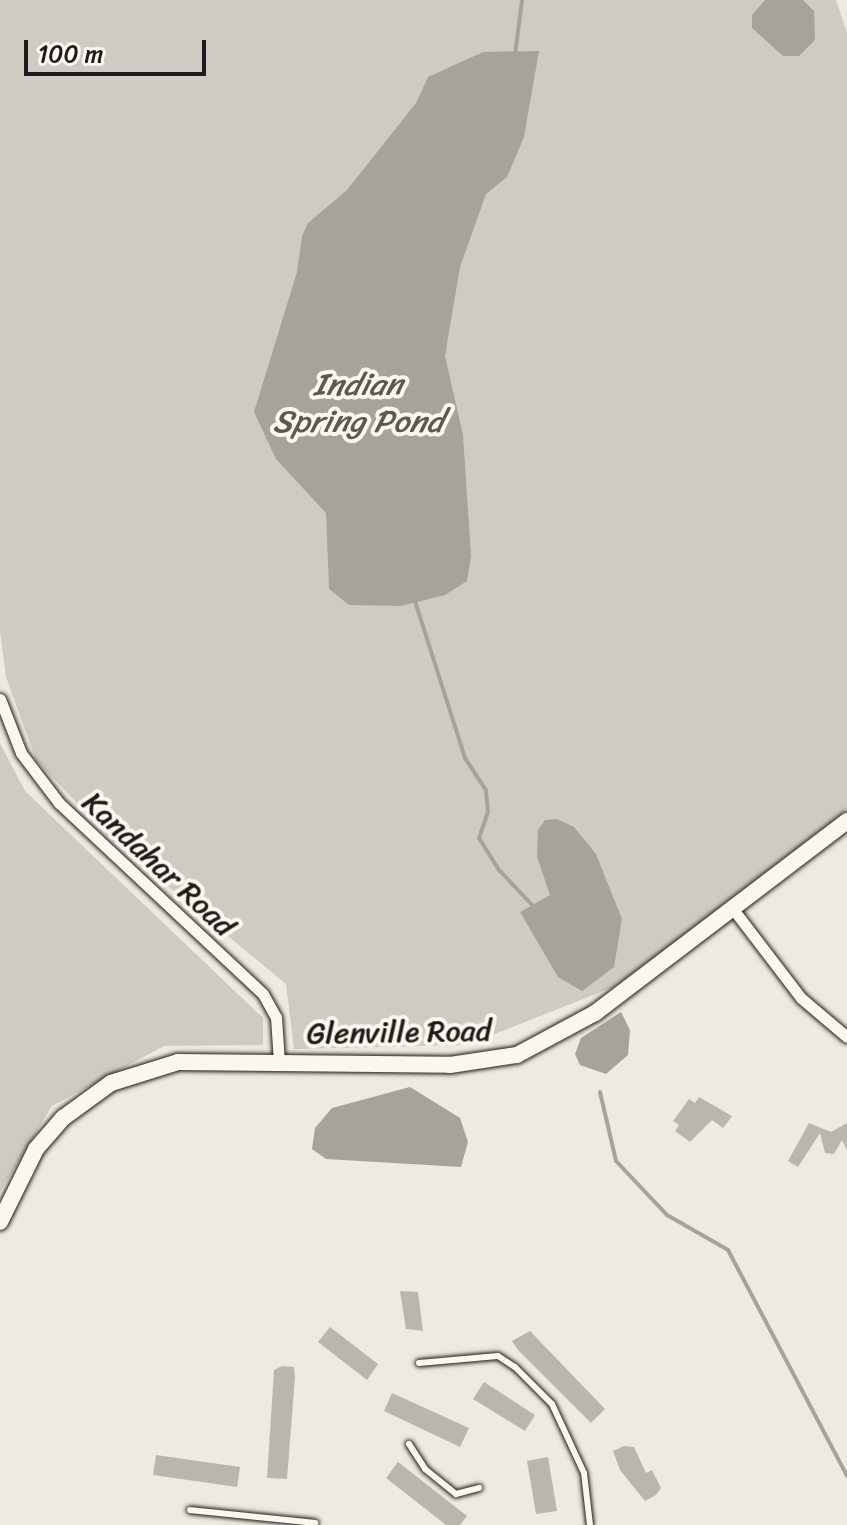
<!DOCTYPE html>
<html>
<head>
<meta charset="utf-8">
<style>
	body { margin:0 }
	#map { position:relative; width:847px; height:1525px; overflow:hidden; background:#eeeadf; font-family:Sriracha,sans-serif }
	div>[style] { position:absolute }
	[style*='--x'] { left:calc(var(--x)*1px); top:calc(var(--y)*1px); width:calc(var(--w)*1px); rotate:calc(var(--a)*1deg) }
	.green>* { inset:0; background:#ceccc2 }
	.water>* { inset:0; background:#a6a39d }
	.stream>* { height:4px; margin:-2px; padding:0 2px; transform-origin:2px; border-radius:2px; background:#a6a39d }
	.building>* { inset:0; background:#b9b6af }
	.roads { filter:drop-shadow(0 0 2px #1c1c1c) drop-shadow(0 0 2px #1c1c1c) }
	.service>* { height:6px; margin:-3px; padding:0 3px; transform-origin:3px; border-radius:3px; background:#fbf7ec }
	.minor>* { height:11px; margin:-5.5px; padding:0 5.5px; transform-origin:5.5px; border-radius:5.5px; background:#fbf7ec }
	.secondary>* { height:16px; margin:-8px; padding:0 8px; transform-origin:8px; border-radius:8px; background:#fbf7ec }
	span { translate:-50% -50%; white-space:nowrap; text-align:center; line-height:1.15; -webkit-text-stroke:8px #fbf7ec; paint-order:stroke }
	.street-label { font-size:30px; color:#1c1c1c }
	.water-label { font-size:32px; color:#5a5956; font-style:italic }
	.scale { position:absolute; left:24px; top:40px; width:182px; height:36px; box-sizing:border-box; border:4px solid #1c1c1c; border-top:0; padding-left:10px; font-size:24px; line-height:28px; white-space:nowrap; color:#1c1c1c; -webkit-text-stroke:6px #fbf7ec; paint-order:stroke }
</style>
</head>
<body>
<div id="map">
	<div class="green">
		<i style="clip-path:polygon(0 0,836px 0,847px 33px,847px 810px,616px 986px,467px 1045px,294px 1049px,286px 984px,113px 841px,36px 760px,6px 677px,0 631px)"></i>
		<i style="clip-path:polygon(0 743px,25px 791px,263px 1018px,263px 1045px,164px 1046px,52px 1106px,0 1192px)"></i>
	</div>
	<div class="water">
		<i style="clip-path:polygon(765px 0,803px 0,814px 11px,815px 40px,799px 56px,783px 56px,752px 28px,752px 15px)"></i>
		<i style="clip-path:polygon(539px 51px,524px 137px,507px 177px,486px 194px,460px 267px,445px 356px,463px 435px,471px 556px,467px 581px,445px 595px,401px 606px,349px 605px,329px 589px,326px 513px,276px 459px,254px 412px,297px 272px,302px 236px,308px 223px,347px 190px,416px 103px,428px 77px,483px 52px)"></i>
		<i style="clip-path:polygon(557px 819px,574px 827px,596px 854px,622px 919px,614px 967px,582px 991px,558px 977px,520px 912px,550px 895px,537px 857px,538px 830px,545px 820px)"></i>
		<i style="clip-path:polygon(621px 1012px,630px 1030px,628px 1055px,606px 1074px,580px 1065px,575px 1054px,581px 1038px)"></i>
		<i style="clip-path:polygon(410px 1087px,460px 1118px,468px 1142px,461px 1167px,326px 1159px,312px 1149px,315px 1128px,332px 1108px)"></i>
	</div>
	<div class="stream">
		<i style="--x:515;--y:55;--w:55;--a:-82.7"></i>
		<i style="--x:414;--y:598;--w:168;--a:72.3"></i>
		<i style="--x:465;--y:758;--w:38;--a:57"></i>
		<i style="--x:486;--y:790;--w:22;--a:85"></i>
		<i style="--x:488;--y:812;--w:28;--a:109"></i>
		<i style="--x:479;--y:838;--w:39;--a:58"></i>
		<i style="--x:500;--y:871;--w:48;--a:46.7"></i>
		<i style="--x:600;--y:1092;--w:71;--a:76.9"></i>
		<i style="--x:616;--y:1161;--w:74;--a:46.6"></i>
		<i style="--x:667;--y:1215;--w:70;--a:29.8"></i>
		<i style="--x:728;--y:1250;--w:255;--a:62.2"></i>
	</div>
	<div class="building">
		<i style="clip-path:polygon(699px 1097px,732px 1116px,723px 1128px,712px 1120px,690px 1142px,675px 1131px,679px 1125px,673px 1121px,689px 1099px,695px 1103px)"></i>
		<i style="clip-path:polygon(809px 1123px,831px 1132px,847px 1123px,847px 1150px,842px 1140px,834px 1154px,825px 1153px,820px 1133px,798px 1167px,788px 1161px)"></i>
		<i style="clip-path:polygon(400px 1291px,418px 1292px,423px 1331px,406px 1329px)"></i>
		<i style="clip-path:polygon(330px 1327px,378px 1364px,367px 1380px,318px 1342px)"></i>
		<i style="clip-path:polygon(530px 1331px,605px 1409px,591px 1423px,518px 1350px,512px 1341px)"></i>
		<i style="clip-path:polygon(282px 1366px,294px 1367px,295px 1377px,287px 1479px,267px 1478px,274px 1370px)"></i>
		<i style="clip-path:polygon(484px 1382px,535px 1415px,525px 1431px,473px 1399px)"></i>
		<i style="clip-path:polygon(392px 1393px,469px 1428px,460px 1447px,384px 1411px)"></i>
		<i style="clip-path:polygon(624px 1446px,634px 1447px,646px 1473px,652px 1470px,661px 1488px,656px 1495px,645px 1501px,620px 1470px,613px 1451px)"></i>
		<i style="clip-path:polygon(156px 1455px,240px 1467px,237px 1487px,153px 1475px)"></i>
		<i style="clip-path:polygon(548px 1457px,557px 1511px,536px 1514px,527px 1461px)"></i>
		<i style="clip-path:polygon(398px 1462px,467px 1516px,460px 1525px,446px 1525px,386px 1478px)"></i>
	</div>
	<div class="roads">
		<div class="service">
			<i style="--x:419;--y:1363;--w:79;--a:-5.1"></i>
			<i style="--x:498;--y:1356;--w:20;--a:33"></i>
			<i style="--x:515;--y:1367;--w:52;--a:45"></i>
			<i style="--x:552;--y:1404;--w:76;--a:65.1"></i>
			<i style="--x:584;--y:1473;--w:52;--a:83.4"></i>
			<i style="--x:409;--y:1444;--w:30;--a:57"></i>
			<i style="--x:425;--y:1469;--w:40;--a:39"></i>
			<i style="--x:456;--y:1494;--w:24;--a:-15"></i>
			<i style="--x:190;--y:1510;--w:126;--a:5.9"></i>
		</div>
		<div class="minor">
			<i style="--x:0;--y:699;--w:58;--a:68.7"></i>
			<i style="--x:21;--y:753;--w:63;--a:52.8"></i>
			<i style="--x:59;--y:803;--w:279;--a:43.1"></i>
			<i style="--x:263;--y:994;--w:26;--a:61"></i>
			<i style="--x:276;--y:1017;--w:45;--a:86.2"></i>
			<i style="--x:733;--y:909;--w:112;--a:52.6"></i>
			<i style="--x:801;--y:998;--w:60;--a:40.3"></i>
		</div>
		<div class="secondary">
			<i style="--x:0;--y:1222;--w:81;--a:-63.7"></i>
			<i style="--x:36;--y:1149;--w:41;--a:-48.9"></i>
			<i style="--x:63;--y:1118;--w:59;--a:-36.1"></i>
			<i style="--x:111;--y:1083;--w:70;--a:-17.4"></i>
			<i style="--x:178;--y:1062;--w:272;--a:0.6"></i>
			<i style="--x:450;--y:1065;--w:68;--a:-8.5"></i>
			<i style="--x:517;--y:1055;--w:89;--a:-28.3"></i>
			<i style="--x:595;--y:1013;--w:317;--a:-37.3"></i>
		</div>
	</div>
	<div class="street-label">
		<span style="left:159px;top:864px;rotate:43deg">Kandahar Road</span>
		<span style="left:399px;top:1032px;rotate:-1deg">Glenville Road</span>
	</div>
	<div class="water-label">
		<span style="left:358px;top:404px">Indian<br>Spring Pond</span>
	</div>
	<div class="scale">100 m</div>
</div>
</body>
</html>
